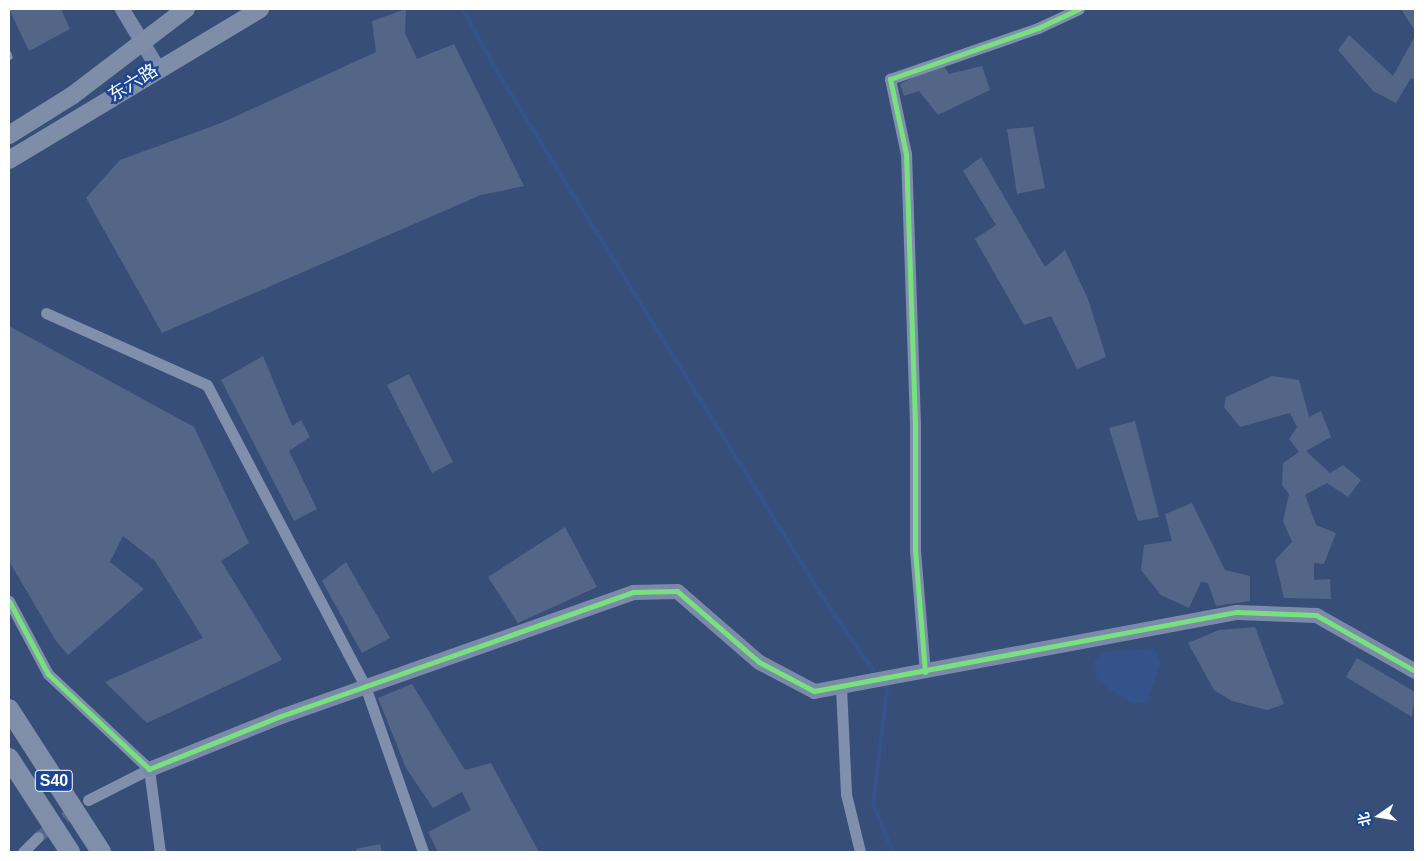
<!DOCTYPE html>
<html>
<head>
<meta charset="utf-8">
<style>
	body { margin:0 }
	#map { position:relative; width:1424px; height:861px; overflow:hidden; background:#374e79; font-family:Arial,"Noto Sans SC",sans-serif }
	div>[style] { position:absolute }
	[style*='--x'] { left:calc(var(--x)*1px); top:calc(var(--y)*1px); width:calc(var(--w)*1px); rotate:calc(var(--a)*1deg) }
	.water>* { inset:0; background:#34538b }
	.stream>* { height:4px; margin:-2px; padding:0 2px; transform-origin:2px; border-radius:2px; background:#34538b }
	.building>* { inset:0; background:#546688 }
	.street-tunnel>* { height:11px; margin-top:-5.5px; transform-origin:0; background:repeating-linear-gradient(90deg,#55698d 0 11px,transparent 0 16.5px) }
	.lane>* { height:5.5px; margin:-2.75px; padding:0 2.75px; transform-origin:2.75px; border-radius:2.75px; background:#808fab }
	.street>* { height:11px; margin:-5.5px; padding:0 5.5px; transform-origin:5.5px; border-radius:5.5px; background:#808fab }
	.secondary>* { height:15px; margin:-7.5px; padding:0 7.5px; transform-origin:7.5px; border-radius:7.5px; background:#7b8aa8 }
	.primary>* { height:18px; margin:-9px; padding:0 9px; transform-origin:9px; border-radius:9px; background:#7e8ea9 }
	.highway>* { height:20px; margin:-10px; padding:0 10px; transform-origin:10px; border-radius:10px; background:#7f8faa }
	.cycleway>* { height:5px; margin:-2.5px; padding:0 2.5px; transform-origin:2.5px; border-radius:2.5px; background:#77e17e }
	span { translate:-50% -50%; white-space:nowrap; text-align:center; line-height:1.15; -webkit-text-stroke:5px #1b4695; paint-order:stroke }
	.shield-label span { padding:1px 4px; background:#1b4695; border:1px solid; border-radius:4px; -webkit-text-stroke-width:0 }
	.shield-label { font-size:16px; color:#fff; font-weight:700 }
	.street-label { font-size:18px; color:#fff }
	.frame { position:absolute; inset:0; border:10px solid #fff; pointer-events:none }
	.north { position:absolute; left:1354px; top:791px; width:50px; height:50px; -webkit-text-stroke:4px #1b4695; paint-order:stroke; rotate:257deg; font-size:14px; font-weight:700; line-height:20px; text-align:center; color:#fff }
	.north::after { content:''; display:block; margin:auto; width:18px; height:22px; background:#fff; clip-path:polygon(50% 0,100% 100%,50% 72%,0 100%) }
</style>
</head>
<body>
<div id="map">
	<div class="water">
		<i style="clip-path:polygon(1153px 648px,1161px 662px,1147px 703px,1132px 704px,1097px 681px,1094px 661px,1104px 652px)"></i>
	</div>
	<div class="stream">
		<i style="--x:463;--y:9;--w:69;--a:61.6"></i>
		<i style="--x:496;--y:70;--w:628;--a:58.21"></i>
		<i style="--x:827;--y:604;--w:88;--a:55.2"></i>
		<i style="--x:881;--y:681;--w:10;--a:53"></i>
		<i style="--x:887;--y:689;--w:116;--a:96.9"></i>
		<i style="--x:873;--y:804;--w:52;--a:67.4"></i>
	</div>
	<div class="building">
		<i style="clip-path:polygon(9px 9px,61px 9px,70px 29px,29px 51px)"></i>
		<i style="clip-path:polygon(406px 9px,405px 33px,417px 59px,454px 44px,524px 186px,481px 195px,162px 333px,86px 198px,120px 160px,221px 123px,376px 52px,372px 21px)"></i>
		<i style="clip-path:polygon(1401px 9px,1415px 9px,1415px 31px)"></i>
		<i style="clip-path:polygon(1349px 35px,1393px 76px,1415px 36px,1415px 80px,1411px 78px,1396px 103px,1373px 91px,1338px 50px)"></i>
		<i style="clip-path:polygon(942px 63px,949px 74px,982px 66px,990px 90px,938px 115px,919px 91px,904px 96px,900px 84px)"></i>
		<i style="clip-path:polygon(1033px 127px,1045px 188px,1017px 194px,1007px 129px)"></i>
		<i style="clip-path:polygon(981px 157px,1045px 267px,1065px 250px,1088px 299px,1106px 357px,1077px 369px,1051px 316px,1024px 325px,975px 239px,996px 225px,963px 171px)"></i>
		<i style="clip-path:polygon(9px 326px,194px 427px,249px 543px,221px 561px,282px 660px,147px 723px,105px 682px,203px 638px,155px 561px,123px 536px,110px 562px,144px 589px,68px 655px,56px 641px,9px 561px)"></i>
		<i style="clip-path:polygon(263px 356px,292px 426px,301px 420px,310px 437px,289px 451px,317px 509px,294px 521px,221px 380px)"></i>
		<i style="clip-path:polygon(409px 374px,453px 462px,432px 473px,387px 385px)"></i>
		<i style="clip-path:polygon(1272px 376px,1299px 380px,1309px 417px,1321px 411px,1331px 437px,1306px 451px,1330px 473px,1343px 465px,1361px 480px,1348px 497px,1327px 483px,1305px 495px,1316px 525px,1336px 533px,1324px 564px,1314px 563px,1314px 580px,1330px 579px,1331px 599px,1284px 598px,1275px 560px,1292px 542px,1283px 521px,1289px 494px,1282px 485px,1283px 463px,1299px 452px,1289px 439px,1297px 427px,1290px 413px,1240px 427px,1224px 407px,1226px 397px)"></i>
		<i style="clip-path:polygon(1135px 421px,1159px 517px,1138px 521px,1109px 428px)"></i>
		<i style="clip-path:polygon(1192px 503px,1225px 570px,1250px 576px,1250px 601px,1216px 606px,1208px 583px,1201px 582px,1189px 608px,1161px 595px,1141px 570px,1144px 545px,1172px 541px,1165px 514px)"></i>
		<i style="clip-path:polygon(565px 527px,597px 587px,518px 623px,488px 577px)"></i>
		<i style="clip-path:polygon(346px 562px,390px 638px,362px 653px,322px 581px)"></i>
		<i style="clip-path:polygon(1255px 627px,1284px 704px,1267px 710px,1232px 701px,1214px 690px,1188px 643px,1219px 630px)"></i>
		<i style="clip-path:polygon(1357px 658px,1415px 692px,1412px 717px,1346px 677px)"></i>
		<i style="clip-path:polygon(412px 684px,465px 770px,491px 763px,539px 852px,438px 852px,428px 832px,471px 810px,462px 792px,433px 808px,406px 768px,378px 698px)"></i>
		<i style="clip-path:polygon(380px 844px,382px 852px,356px 852px,356px 849px)"></i>
	</div>
	<div class="street-tunnel">
		<i style="--x:38;--y:837;--w:50;--a:-36.9"></i>
	</div>
	<div class="lane">
		<i style="--x:9;--y:54;--w:3;--a:72"></i>
	</div>
	<div class="street">
		<i style="--x:46;--y:313;--w:176;--a:24.1"></i>
		<i style="--x:207;--y:385;--w:340;--a:62.3"></i>
		<i style="--x:365;--y:686;--w:176;--a:70.7"></i>
		<i style="--x:9;--y:601;--w:83;--a:61.9"></i>
		<i style="--x:48;--y:674;--w:139;--a:43.2"></i>
		<i style="--x:925;--y:672;--w:122;--a:-94.7"></i>
		<i style="--x:915;--y:550;--w:126;--a:-90"></i>
		<i style="--x:915;--y:424;--w:270;--a:-91.9"></i>
		<i style="--x:906;--y:154;--w:77;--a:-102"></i>
		<i style="--x:890;--y:79;--w:157;--a:-19"></i>
		<i style="--x:1038;--y:28;--w:45;--a:-24.9"></i>
		<i style="--x:841;--y:687;--w:107;--a:87.3"></i>
		<i style="--x:846;--y:794;--w:60;--a:76.4"></i>
		<i style="--x:88;--y:800;--w:68;--a:-26.9"></i>
		<i style="--x:149;--y:769;--w:84;--a:82.5"></i>
		<i style="--x:23;--y:852;--w:21;--a:-45"></i>
	</div>
	<div class="secondary">
		<i style="--x:122;--y:9;--w:68;--a:58.9"></i>
		<i style="--x:149;--y:769;--w:142;--a:-21.9"></i>
		<i style="--x:281;--y:716;--w:373;--a:-19.4"></i>
		<i style="--x:633;--y:592;--w:44;--a:-1.3"></i>
		<i style="--x:677;--y:591;--w:108;--a:40.9"></i>
		<i style="--x:759;--y:662;--w:62;--a:27.8"></i>
		<i style="--x:814;--y:691;--w:430;--a:-10.6"></i>
		<i style="--x:1237;--y:612;--w:79;--a:2.2"></i>
		<i style="--x:1316;--y:615;--w:114;--a:29.5"></i>
	</div>
	<div class="primary">
		<i style="--x:9;--y:135;--w:75;--a:-32"></i>
		<i style="--x:73;--y:95;--w:142;--a:-37.3"></i>
		<i style="--x:9;--y:160;--w:293;--a:-31"></i>
	</div>
	<div class="highway">
		<i style="--x:9;--y:709;--w:170;--a:57.2"></i>
		<i style="--x:9;--y:758;--w:112;--a:57"></i>
	</div>
	<div class="cycleway">
		<i style="--x:9;--y:601;--w:83;--a:61.9"></i>
		<i style="--x:48;--y:674;--w:139;--a:43.2"></i>
		<i style="--x:149;--y:769;--w:142;--a:-21.9"></i>
		<i style="--x:281;--y:716;--w:373;--a:-19.4"></i>
		<i style="--x:633;--y:592;--w:44;--a:-1.3"></i>
		<i style="--x:677;--y:591;--w:108;--a:40.9"></i>
		<i style="--x:759;--y:662;--w:62;--a:27.8"></i>
		<i style="--x:814;--y:691;--w:430;--a:-10.6"></i>
		<i style="--x:1237;--y:612;--w:79;--a:2.2"></i>
		<i style="--x:1316;--y:615;--w:114;--a:29.5"></i>
		<i style="--x:925;--y:672;--w:122;--a:-94.7"></i>
		<i style="--x:915;--y:550;--w:126;--a:-90"></i>
		<i style="--x:915;--y:424;--w:270;--a:-91.9"></i>
		<i style="--x:906;--y:154;--w:77;--a:-102"></i>
		<i style="--x:890;--y:79;--w:157;--a:-19"></i>
		<i style="--x:1038;--y:28;--w:45;--a:-24.9"></i>
	</div>
	<div class="shield-label">
		<span style="left:54px;top:781px">S40</span>
	</div>
	<div class="street-label">
		<span style="left:133px;top:83px;rotate:-32deg">东六路</span>
	</div>
	<div class="frame"></div>
	<div class="north">北</div>
</div>
</body>
</html>
